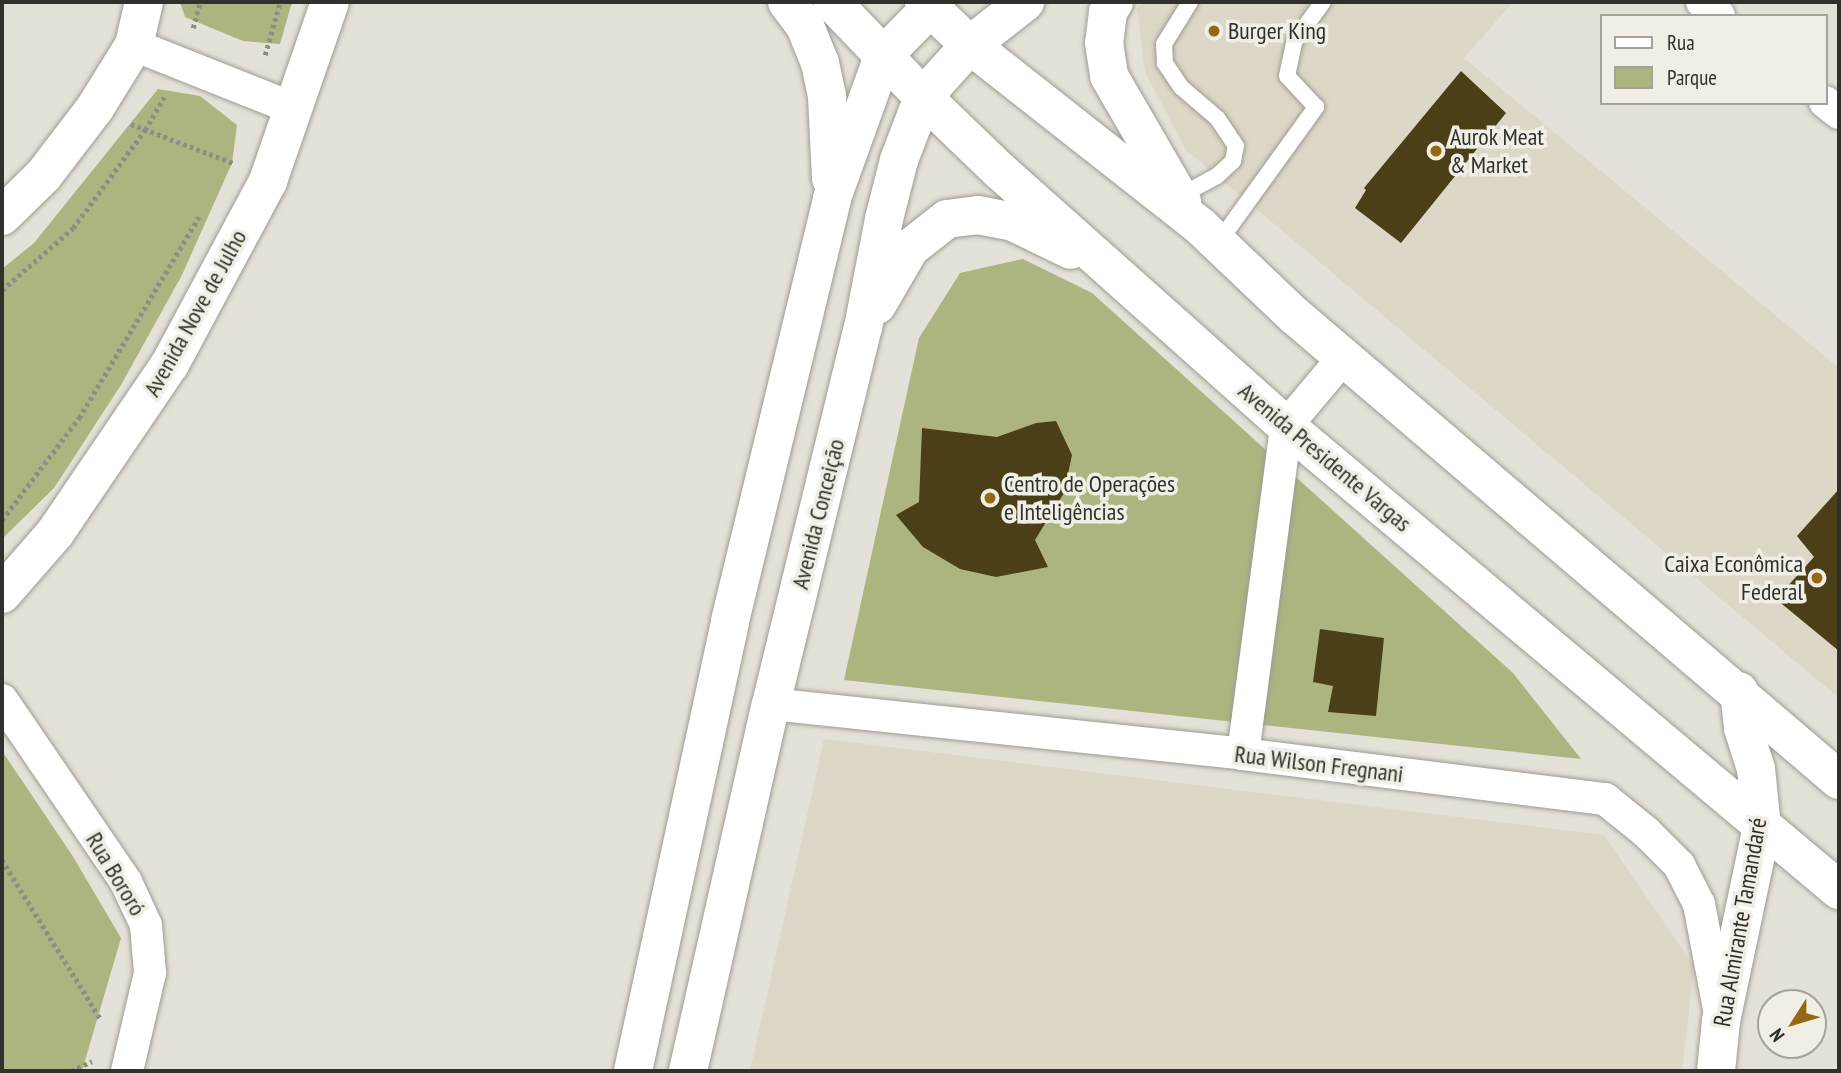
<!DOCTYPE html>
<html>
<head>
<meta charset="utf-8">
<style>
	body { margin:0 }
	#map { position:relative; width:1841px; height:1073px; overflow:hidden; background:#e4e1d8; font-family:"PT Sans Narrow",sans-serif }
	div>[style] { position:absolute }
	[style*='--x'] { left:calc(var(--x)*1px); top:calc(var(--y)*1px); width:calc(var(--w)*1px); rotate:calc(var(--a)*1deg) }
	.built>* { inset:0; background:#dcd7c6 }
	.green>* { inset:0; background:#acb580 }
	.building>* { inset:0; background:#4b3f17 }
	.path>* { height:4.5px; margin-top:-2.25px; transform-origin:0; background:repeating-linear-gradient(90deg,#8e8c85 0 3.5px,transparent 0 7px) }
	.roads { filter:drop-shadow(0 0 2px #9e9b93) drop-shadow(0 0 2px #9e9b93) }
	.service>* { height:16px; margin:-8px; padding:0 8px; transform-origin:8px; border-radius:8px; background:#fff }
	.minor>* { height:32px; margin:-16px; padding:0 16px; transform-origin:16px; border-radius:16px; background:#fff }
	.tertiary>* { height:38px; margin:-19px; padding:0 19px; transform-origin:19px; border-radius:19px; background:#fff }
	.primary>* { height:38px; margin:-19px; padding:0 19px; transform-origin:19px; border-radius:19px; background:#fff }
	.dots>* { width:19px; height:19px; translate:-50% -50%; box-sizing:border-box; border:4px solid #f1eee5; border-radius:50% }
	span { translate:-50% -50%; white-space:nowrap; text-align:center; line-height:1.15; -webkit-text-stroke:7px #f1eee5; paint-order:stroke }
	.poi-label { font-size:24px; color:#31302c }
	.left { translate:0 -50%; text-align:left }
	.right { translate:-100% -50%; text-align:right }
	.street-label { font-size:24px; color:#31302c }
	.frame { position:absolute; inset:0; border:4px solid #31302c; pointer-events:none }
	.legend { position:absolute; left:1600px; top:14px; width:228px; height:91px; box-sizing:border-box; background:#f1eee5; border:2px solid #a4a29b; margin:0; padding:9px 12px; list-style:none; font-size:21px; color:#31302c }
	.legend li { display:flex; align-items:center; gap:14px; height:35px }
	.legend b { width:35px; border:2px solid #a4a29b }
	.north { position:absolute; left:1757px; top:989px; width:70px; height:70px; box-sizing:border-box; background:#f1eee5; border:2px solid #a4a29b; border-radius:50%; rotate:233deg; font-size:19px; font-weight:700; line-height:28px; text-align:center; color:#31302c }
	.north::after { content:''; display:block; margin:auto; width:24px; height:32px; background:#936913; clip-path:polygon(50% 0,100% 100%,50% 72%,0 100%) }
</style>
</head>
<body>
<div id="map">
	<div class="built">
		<i style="clip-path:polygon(1144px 2px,1513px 2px,1464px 58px,1839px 368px,1839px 698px,1186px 150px,1145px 72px,1137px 8px)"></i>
		<i style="clip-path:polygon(824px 739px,1604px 835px,1694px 966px,1682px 1071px,750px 1071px)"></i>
	</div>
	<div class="green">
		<i style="clip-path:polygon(180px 2px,292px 2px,280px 44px,243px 41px,185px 17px)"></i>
		<i style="clip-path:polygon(158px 89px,200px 96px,237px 125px,232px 163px,182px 275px,121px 385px,54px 488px,2px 539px,2px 269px,34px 243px)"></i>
		<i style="clip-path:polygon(1023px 259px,1092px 293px,1513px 673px,1581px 759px,844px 680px,919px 338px,960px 273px)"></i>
		<i style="clip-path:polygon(2px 751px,72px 855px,121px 938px,82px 1071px,2px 1071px)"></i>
	</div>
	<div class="building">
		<i style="clip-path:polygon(1461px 71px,1506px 113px,1401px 243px,1355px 208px,1366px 190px,1364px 188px)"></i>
		<i style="clip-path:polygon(1056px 421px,1072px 455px,1064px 493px,1035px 540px,1048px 567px,996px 577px,960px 569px,923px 547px,896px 515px,919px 502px,922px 428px,997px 437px,1036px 423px)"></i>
		<i style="clip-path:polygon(1839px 489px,1839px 651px,1776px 599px,1814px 557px,1797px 536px)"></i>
		<i style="clip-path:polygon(1320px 629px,1384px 638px,1376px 716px,1328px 712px,1333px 686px,1313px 682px)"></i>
	</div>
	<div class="path">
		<i style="--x:193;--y:28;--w:27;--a:-75"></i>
		<i style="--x:265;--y:55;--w:55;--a:-74.2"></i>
		<i style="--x:131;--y:124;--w:109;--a:20.9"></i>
		<i style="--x:2;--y:290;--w:94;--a:-41.1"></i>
		<i style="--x:73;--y:228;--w:122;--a:-53.7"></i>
		<i style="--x:145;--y:130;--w:38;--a:-60"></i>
		<i style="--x:2;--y:520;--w:128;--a:-53"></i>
		<i style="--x:79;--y:418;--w:234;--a:-59.2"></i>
		<i style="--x:2;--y:860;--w:186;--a:58.2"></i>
		<i style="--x:71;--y:1071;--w:23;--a:-25"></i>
	</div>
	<div class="roads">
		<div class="service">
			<i style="--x:1178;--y:197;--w:44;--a:-28.3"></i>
			<i style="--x:1217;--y:176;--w:22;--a:-43"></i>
			<i style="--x:1233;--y:161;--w:15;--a:-79"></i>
			<i style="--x:1236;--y:146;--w:34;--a:-124"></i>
			<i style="--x:1217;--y:118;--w:48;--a:-139.3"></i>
			<i style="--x:1181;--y:87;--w:29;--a:-124"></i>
			<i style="--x:1165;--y:63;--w:19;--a:-93"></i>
			<i style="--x:1164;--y:44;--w:49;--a:-58.2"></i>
			<i style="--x:1218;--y:243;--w:168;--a:-54.2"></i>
			<i style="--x:1316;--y:107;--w:42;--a:-133.1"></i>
			<i style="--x:1287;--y:76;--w:35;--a:-78"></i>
			<i style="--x:1294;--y:42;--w:49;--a:-54.1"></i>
		</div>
		<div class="minor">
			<i style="--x:1702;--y:2;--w:22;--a:39"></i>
			<i style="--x:134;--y:45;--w:173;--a:21.7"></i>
			<i style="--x:1825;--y:102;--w:18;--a:38"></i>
			<i style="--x:2;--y:700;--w:220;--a:55.7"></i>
			<i style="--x:126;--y:882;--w:47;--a:65.1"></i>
			<i style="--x:146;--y:925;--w:48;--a:85.2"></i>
			<i style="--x:150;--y:973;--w:101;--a:103.2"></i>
			<i style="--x:771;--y:704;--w:475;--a:6"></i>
			<i style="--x:1243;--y:754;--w:365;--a:7.1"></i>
			<i style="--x:1605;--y:799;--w:53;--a:38.8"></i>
			<i style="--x:1646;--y:832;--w:47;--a:45"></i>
			<i style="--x:1679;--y:865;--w:44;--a:62.9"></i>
			<i style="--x:1699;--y:904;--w:112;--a:79.2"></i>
			<i style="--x:1243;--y:754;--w:331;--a:-82.5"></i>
			<i style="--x:1286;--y:426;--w:90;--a:-50"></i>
		</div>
		<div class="tertiary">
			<i style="--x:2;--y:216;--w:57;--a:-44.3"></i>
			<i style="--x:43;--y:176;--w:86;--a:-52.6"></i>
			<i style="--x:95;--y:108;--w:74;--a:-58.2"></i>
			<i style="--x:134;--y:45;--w:44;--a:-76.9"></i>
			<i style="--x:2;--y:594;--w:81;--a:-49"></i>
			<i style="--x:55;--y:533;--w:204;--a:-55.8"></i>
			<i style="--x:170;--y:364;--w:208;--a:-61.8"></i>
			<i style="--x:268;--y:181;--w:189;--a:-70.9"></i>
			<i style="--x:1716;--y:1071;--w:50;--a:-84.3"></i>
			<i style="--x:1721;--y:1021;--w:198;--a:-78.1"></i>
			<i style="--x:1762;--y:827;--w:58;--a:-95.9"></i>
			<i style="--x:1756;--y:769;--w:43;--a:-107.6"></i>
			<i style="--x:1743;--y:728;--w:37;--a:-96"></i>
		</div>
		<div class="primary">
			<i style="--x:787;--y:2;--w:30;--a:53"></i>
			<i style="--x:805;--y:26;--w:40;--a:68"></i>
			<i style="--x:820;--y:63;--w:35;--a:78"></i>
			<i style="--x:827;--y:97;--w:82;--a:87.2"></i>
			<i style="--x:832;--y:2;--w:132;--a:46.2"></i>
			<i style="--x:923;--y:97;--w:107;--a:43.9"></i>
			<i style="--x:1000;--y:171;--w:383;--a:41.7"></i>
			<i style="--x:1286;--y:426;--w:722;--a:40"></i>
			<i style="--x:924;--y:2;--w:63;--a:43.1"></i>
			<i style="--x:970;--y:45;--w:293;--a:38.2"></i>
			<i style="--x:1200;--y:226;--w:131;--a:43.5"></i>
			<i style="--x:1295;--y:316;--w:715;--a:40.46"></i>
			<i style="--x:1114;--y:2;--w:12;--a:121"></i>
			<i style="--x:1108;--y:12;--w:31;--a:97"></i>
			<i style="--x:1104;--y:43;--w:33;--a:81"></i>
			<i style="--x:1109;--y:76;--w:146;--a:59.9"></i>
			<i style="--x:877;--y:305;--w:66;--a:-59.9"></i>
			<i style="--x:910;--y:248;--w:47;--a:-38.1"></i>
			<i style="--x:947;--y:219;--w:31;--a:-7"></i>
			<i style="--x:978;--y:215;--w:36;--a:11"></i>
			<i style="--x:1013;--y:222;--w:64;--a:25.8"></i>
			<i style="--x:633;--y:1071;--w:460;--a:-77.8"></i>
			<i style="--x:730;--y:621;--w:435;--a:-76.4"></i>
			<i style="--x:832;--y:198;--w:151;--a:-70.2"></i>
			<i style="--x:883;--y:56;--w:76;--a:-45.5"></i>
			<i style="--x:688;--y:1071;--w:376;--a:-77.3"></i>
			<i style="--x:771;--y:704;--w:387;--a:-76.3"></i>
			<i style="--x:863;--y:328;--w:111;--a:-79.1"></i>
			<i style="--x:884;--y:219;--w:61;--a:-75.7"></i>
			<i style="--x:899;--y:160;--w:67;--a:-69.1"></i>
			<i style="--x:923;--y:97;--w:70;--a:-47.9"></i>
			<i style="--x:970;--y:45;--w:70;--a:-38"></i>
		</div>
	</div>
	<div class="dots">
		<i style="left:1214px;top:31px;background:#936913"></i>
		<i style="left:1436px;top:151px;background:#936913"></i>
		<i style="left:990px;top:498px;background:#936913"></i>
		<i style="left:1817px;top:578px;background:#936913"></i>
	</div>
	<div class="poi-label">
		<span class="left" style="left:1228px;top:31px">Burger King</span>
		<span class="left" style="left:1450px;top:151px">Aurok Meat<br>&amp; Market</span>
		<span class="left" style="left:1004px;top:498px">Centro de Operações<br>e Inteligências</span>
		<span class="right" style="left:1803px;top:578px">Caixa Econômica<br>Federal</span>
	</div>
	<div class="street-label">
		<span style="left:195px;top:313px;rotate:-61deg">Avenida Nove de Julho</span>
		<span style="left:1325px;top:457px;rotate:40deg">Avenida Presidente Vargas</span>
		<span style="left:818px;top:514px;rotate:-76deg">Avenida Conceição</span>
		<span style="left:1319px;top:764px;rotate:7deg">Rua Wilson Fregnani</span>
		<span style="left:116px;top:874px;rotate:59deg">Rua Bororó</span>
		<span style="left:1740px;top:922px;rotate:-80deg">Rua Almirante Tamandaré</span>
	</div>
	<div class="frame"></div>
	<ul class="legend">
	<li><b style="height:9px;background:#fff"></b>Rua</li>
	<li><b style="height:19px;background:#acb580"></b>Parque</li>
	</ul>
	<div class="north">N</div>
</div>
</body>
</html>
